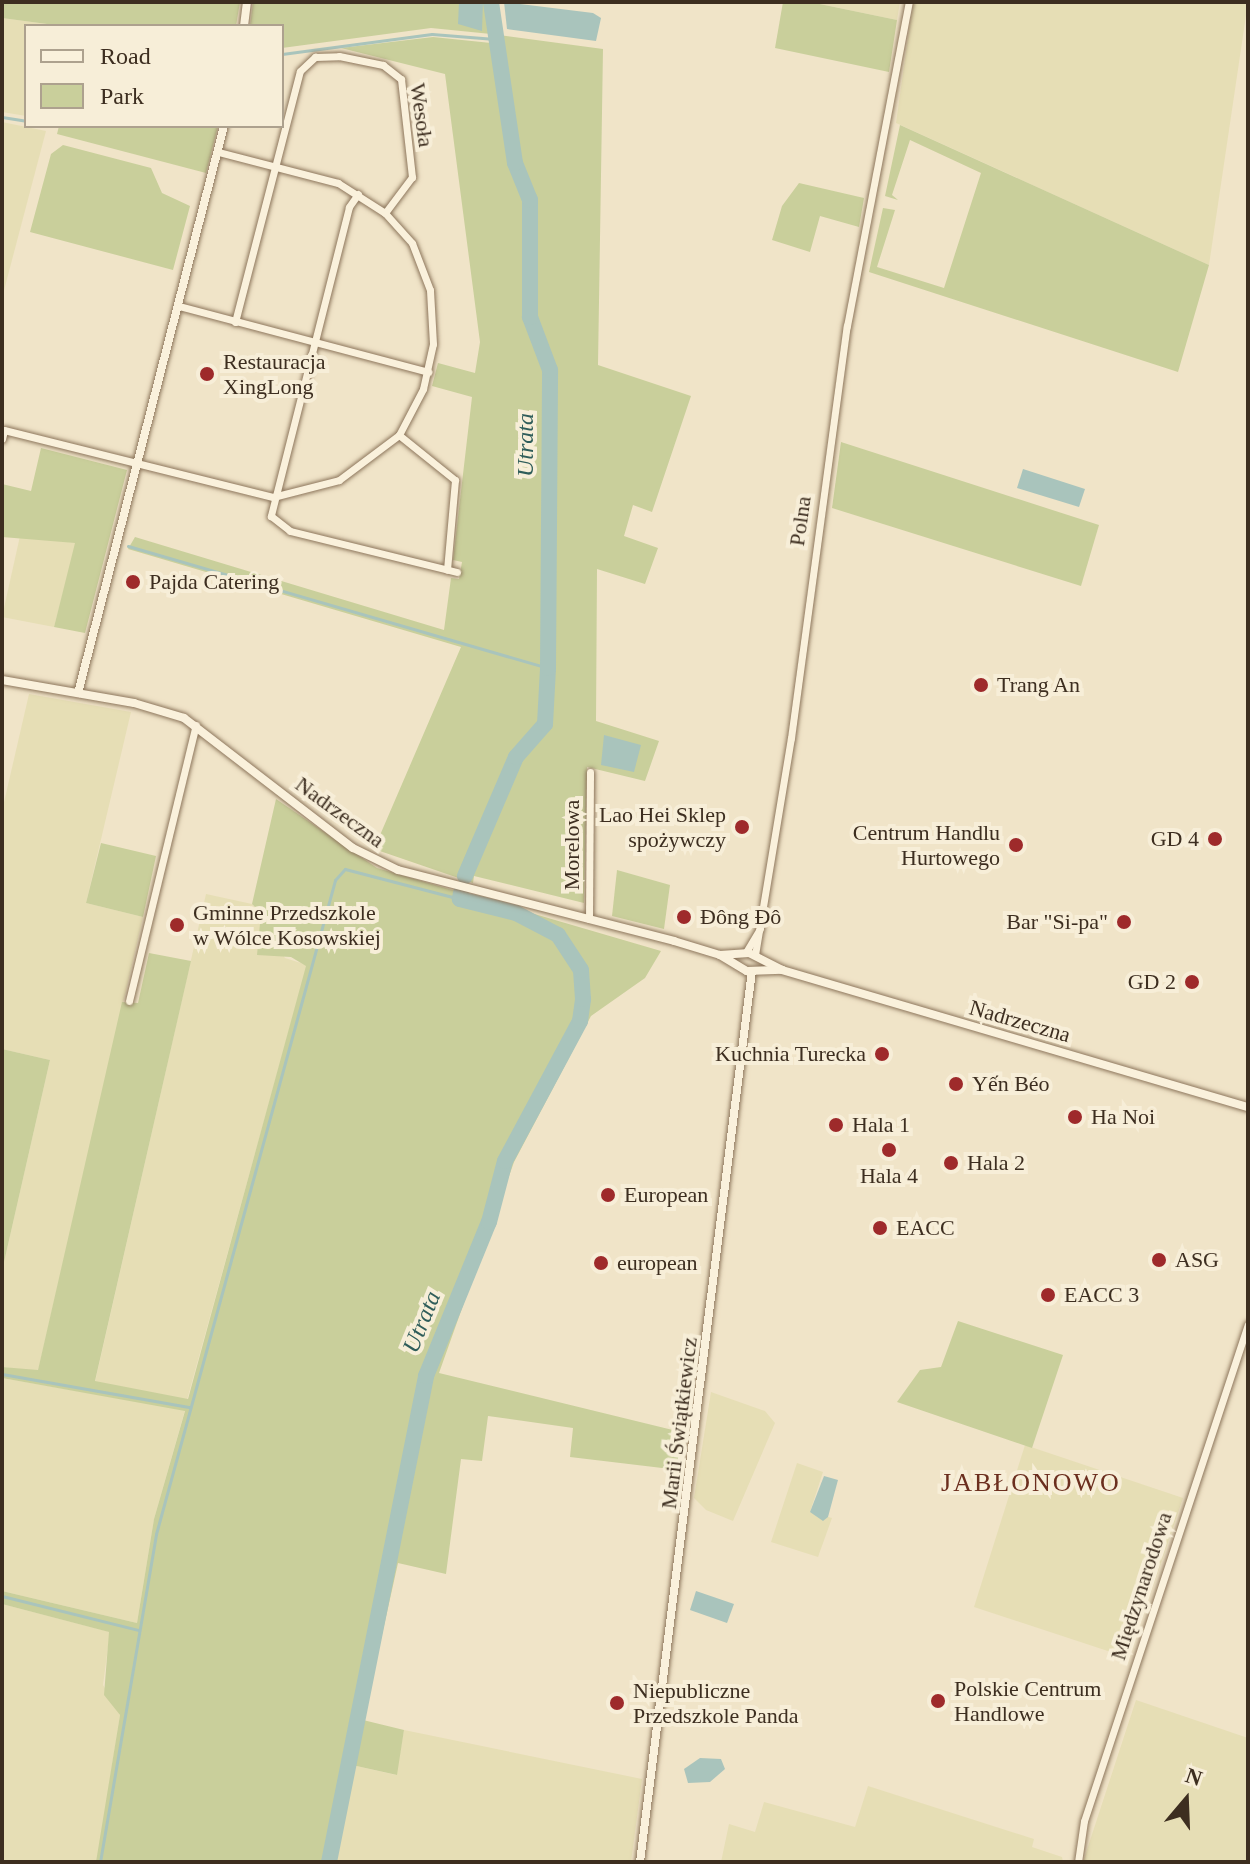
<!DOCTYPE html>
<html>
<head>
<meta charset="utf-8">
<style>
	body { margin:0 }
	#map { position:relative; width:1250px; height:1864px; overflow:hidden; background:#f0e4c8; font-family:Georgia,serif }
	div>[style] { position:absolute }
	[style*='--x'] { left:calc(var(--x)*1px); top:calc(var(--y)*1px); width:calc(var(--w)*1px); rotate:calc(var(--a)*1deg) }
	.farmland>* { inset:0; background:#e6deb5 }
	.green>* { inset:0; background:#c9cf9b }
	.water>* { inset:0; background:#a9c4bc }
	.stream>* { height:3px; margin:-1.5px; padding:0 1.5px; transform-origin:1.5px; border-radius:1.5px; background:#a9c4bc }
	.river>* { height:16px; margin:-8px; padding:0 8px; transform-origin:8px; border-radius:8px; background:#a9c4bc }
	.roads { filter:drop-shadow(0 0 2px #8d765c) drop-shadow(0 0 2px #8d765c) }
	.minor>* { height:7px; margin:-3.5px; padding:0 3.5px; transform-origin:3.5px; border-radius:3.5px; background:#faf1dc }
	.tertiary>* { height:8px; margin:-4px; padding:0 4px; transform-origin:4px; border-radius:4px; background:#faf1dc }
	.dots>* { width:22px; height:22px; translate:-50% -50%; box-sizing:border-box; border:4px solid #f7eed8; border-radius:50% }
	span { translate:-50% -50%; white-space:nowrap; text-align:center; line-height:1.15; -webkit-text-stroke:8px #f7eed8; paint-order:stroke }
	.street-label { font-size:22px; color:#3d2e20 }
	.poi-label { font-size:22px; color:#3d2e20 }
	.left { translate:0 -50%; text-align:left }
	.right { translate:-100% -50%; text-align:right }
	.water-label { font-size:24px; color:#2f5d5a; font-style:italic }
	.quarter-label { font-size:26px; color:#6b2e1e; letter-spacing:2px }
	.frame { position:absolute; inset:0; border:4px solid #3d2e20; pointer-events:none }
	.legend { position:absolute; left:24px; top:24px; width:260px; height:104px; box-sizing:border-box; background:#f7eed8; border:2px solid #ada18e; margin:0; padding:10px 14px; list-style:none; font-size:24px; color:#3d2e20 }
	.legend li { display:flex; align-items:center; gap:16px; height:40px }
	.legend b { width:40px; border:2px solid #ada18e }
	.north { position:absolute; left:1146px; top:1760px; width:80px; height:80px; -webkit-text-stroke:6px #f7eed8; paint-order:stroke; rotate:19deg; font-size:22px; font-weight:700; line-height:32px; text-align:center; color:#3d2e20 }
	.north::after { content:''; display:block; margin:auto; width:28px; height:36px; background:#3d2e20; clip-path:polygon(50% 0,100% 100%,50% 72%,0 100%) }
</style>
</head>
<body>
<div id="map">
	<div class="farmland">
		<i style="clip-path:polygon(810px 2px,900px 2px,897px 20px)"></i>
		<i style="clip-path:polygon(913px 2px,1248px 2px,1209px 265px,896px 123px)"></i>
		<i style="clip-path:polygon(2px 18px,62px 26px,26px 26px,26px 116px,2px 112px)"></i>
		<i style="clip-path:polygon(2px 122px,46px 131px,2px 298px)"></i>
		<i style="clip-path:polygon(20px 536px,76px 543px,54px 627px,2px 617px)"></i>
		<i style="clip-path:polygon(29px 694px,131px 712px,86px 903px,143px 917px,38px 1371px,2px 1367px,2px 1271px,50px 1060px,2px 1049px,2px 811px)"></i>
		<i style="clip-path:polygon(206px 894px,252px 904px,285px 958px,307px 965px,187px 1400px,95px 1382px)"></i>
		<i style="clip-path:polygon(2px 1378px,185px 1410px,154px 1519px,137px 1623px,2px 1591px)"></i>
		<i style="clip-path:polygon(711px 1392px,765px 1411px,775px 1423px,733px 1521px,706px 1510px,694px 1498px)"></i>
		<i style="clip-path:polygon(1025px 1445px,1183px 1498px,1129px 1658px,974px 1607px)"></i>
		<i style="clip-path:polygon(797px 1463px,823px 1472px,810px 1512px,832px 1518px,818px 1557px,771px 1542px)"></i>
		<i style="clip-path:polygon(2px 1604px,110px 1632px,103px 1685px,120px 1715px,97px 1862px,2px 1862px)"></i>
		<i style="clip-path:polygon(1136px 1700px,1248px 1738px,1248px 1862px,1083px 1862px)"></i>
		<i style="clip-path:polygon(404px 1730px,642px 1779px,631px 1862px,336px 1862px,352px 1765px,396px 1775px)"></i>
		<i style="clip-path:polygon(868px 1786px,1034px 1839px,1032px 1847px,1062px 1857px,1063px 1862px,721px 1862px,729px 1824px,755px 1832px,764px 1802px,855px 1827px)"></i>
	</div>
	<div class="green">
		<i style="clip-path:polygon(2px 2px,240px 2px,236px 26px,62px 26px,2px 18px)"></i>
		<i style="clip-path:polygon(253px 2px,486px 2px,491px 34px,603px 49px,598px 365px,691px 396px,652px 512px,633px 505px,624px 536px,658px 548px,645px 584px,597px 569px,596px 721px,659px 741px,645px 781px,587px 767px,584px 903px,474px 876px,473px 883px,374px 849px,461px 647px,128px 549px,135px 537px,444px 630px,451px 578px,459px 579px,462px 562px,453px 560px,472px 397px,432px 386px,438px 363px,475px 373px,480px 342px,445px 74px,341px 48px,433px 37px,491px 43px,491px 34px,431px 28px,282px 48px,282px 26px,250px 26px)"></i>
		<i style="clip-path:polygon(783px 2px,810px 2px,897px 20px,889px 72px,775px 48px)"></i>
		<i style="clip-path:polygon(900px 125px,1209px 265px,1178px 372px,869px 272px,883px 208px,895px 210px,877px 267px,944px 288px,981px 173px,910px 140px,892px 195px,898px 200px,885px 196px)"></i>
		<i style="clip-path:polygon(59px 126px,218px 126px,206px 173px,57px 134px)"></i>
		<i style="clip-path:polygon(63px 145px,151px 168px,162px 193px,190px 206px,173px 270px,30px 232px,51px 154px)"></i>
		<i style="clip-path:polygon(799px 183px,864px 198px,859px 227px,820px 216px,810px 252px,772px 240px,782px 206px)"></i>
		<i style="clip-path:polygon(841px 442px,1099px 525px,1081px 586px,832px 508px)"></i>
		<i style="clip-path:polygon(41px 448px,127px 470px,85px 633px,54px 627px,75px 543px,2px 537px,2px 484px,31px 491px)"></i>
		<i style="clip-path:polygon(276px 799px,377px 868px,661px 951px,645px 978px,591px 1016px,514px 1162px,439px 1373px,685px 1433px,679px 1470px,570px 1457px,573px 1428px,488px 1416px,482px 1461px,461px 1459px,446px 1574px,398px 1563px,363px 1720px,404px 1730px,397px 1775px,352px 1765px,336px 1862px,96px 1862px,120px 1715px,104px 1695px,109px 1632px,2px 1604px,2px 1591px,137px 1623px,154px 1519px,185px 1411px,2px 1378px,2px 1367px,38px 1370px,122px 1002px,138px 1003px,149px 953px,191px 961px,95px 1381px,188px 1399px,306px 966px,291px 957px,257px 955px,261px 913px,252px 904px)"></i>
		<i style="clip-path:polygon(101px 843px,156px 856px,143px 917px,86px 903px)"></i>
		<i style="clip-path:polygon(617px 870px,670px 885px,664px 929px,612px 916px)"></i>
		<i style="clip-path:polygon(2px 1049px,50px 1060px,2px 1271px)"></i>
		<i style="clip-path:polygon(958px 1321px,1063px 1355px,1032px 1448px,897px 1402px,920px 1370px,941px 1367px)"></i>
	</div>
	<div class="water">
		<i style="clip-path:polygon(459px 2px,483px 2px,482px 31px,458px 24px)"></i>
		<i style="clip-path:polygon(504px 2px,593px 13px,601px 18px,596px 41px,507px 29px)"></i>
		<i style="clip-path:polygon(1023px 469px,1085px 489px,1079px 507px,1017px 488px)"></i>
		<i style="clip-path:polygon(604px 735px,641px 745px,634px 772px,601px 765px)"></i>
		<i style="clip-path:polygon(824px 1476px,838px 1480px,828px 1517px,823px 1521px,810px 1512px)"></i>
		<i style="clip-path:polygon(696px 1591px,734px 1604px,727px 1623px,690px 1610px)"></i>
		<i style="clip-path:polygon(700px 1758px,721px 1759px,725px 1769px,710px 1782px,688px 1783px,684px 1769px)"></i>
	</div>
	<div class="stream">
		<i style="--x:282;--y:54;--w:151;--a:-7.6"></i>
		<i style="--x:432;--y:34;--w:63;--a:4.5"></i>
		<i style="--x:2;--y:117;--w:24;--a:9"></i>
		<i style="--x:52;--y:126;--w:2;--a:0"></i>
		<i style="--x:128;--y:546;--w:437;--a:16.2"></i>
		<i style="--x:2;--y:1374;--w:191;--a:10"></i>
		<i style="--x:2;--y:1596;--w:140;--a:14"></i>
		<i style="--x:100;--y:1862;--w:333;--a:-80.3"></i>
		<i style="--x:156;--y:1534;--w:678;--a:-74.69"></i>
		<i style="--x:335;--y:880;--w:15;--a:-48"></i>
		<i style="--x:345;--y:869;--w:119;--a:14.6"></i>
	</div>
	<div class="river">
		<i style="--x:465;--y:876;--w:129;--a:-66.8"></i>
		<i style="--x:516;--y:757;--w:44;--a:-48.7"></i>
		<i style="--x:545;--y:724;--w:56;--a:-86.9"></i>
		<i style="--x:548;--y:668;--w:298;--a:-89.6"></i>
		<i style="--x:550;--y:370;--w:57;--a:-110.7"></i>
		<i style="--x:530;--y:317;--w:117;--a:-90"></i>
		<i style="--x:530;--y:200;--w:40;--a:-112"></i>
		<i style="--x:515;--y:163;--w:163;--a:-98.5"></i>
		<i style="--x:329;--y:1862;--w:496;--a:-78.7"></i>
		<i style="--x:426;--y:1376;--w:166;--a:-67.8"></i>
		<i style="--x:489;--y:1222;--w:63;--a:-75.3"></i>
		<i style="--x:505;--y:1161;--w:159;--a:-61.8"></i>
		<i style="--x:580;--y:1021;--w:22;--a:-82"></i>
		<i style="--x:583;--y:999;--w:29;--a:-94"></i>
		<i style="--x:581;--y:970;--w:42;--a:-123.3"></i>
		<i style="--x:558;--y:935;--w:47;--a:-152.4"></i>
		<i style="--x:516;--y:913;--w:58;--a:-166"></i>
		<i style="--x:460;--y:899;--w:6;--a:-81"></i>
	</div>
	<div class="roads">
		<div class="minor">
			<i style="--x:358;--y:194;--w:16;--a:125"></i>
			<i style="--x:349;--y:207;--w:319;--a:104.2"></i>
			<i style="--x:271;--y:516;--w:24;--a:38"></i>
			<i style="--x:290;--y:531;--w:172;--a:13.8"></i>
			<i style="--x:179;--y:306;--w:258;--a:14.8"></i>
			<i style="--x:235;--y:322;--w:259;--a:-75.5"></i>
			<i style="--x:300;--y:71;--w:21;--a:-43"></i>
			<i style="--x:315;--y:57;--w:24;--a:-2"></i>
			<i style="--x:339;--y:56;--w:45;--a:11.6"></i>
			<i style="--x:383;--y:65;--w:23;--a:38"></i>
			<i style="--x:401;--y:79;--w:99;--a:83.6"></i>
			<i style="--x:412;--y:177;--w:45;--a:126.9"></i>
			<i style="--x:399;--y:435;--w:72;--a:38.8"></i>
			<i style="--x:455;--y:480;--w:90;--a:95.1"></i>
			<i style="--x:2;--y:439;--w:9;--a:-77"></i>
			<i style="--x:4;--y:430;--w:277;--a:14"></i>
			<i style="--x:273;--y:497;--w:68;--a:-14.4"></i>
			<i style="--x:339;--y:480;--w:75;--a:-36.9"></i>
			<i style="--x:399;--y:435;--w:52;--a:-62.4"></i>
			<i style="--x:423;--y:389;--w:46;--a:-77.5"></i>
			<i style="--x:433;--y:344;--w:54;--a:-93.2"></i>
			<i style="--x:430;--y:290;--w:50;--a:-111"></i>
			<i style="--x:412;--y:243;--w:40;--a:-132"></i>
			<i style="--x:385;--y:213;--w:56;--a:-147.4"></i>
			<i style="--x:338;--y:183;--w:124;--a:-165.5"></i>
			<i style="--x:589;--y:919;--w:147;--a:-89.6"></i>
			<i style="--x:746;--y:952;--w:27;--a:-59"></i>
			<i style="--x:755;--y:955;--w:220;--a:-80.6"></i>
			<i style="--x:791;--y:738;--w:416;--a:-82.3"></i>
			<i style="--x:847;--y:326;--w:330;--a:-79.2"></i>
			<i style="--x:129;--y:1001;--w:284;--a:-76.4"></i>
			<i style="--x:1078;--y:1862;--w:41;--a:-81.7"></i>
			<i style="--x:1084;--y:1821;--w:523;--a:-71.74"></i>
		</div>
		<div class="tertiary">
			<i style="--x:244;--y:26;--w:24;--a:-83"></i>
			<i style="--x:2;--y:680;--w:134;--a:9.9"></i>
			<i style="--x:134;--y:703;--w:52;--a:16.7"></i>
			<i style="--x:184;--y:718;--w:213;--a:37.6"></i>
			<i style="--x:353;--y:848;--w:50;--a:26.1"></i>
			<i style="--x:398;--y:870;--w:285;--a:14.4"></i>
			<i style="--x:674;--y:941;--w:48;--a:16.9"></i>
			<i style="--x:720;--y:955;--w:31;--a:31"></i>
			<i style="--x:747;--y:971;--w:35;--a:-2"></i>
			<i style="--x:78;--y:693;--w:585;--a:-75.56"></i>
			<i style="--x:720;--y:955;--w:29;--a:-4"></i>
			<i style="--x:749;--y:953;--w:37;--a:27"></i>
			<i style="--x:782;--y:970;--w:486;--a:16.4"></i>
			<i style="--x:640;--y:1862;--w:898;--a:-82.84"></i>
		</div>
	</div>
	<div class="dots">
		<i style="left:207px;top:374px;background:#9e2a2b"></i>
		<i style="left:133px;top:582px;background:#9e2a2b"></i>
		<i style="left:981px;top:685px;background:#9e2a2b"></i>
		<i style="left:742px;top:827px;background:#9e2a2b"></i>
		<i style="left:1215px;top:839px;background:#9e2a2b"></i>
		<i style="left:1016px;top:845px;background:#9e2a2b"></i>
		<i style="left:684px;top:917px;background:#9e2a2b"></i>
		<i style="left:1124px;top:922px;background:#9e2a2b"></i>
		<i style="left:177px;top:925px;background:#9e2a2b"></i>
		<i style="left:1192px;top:982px;background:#9e2a2b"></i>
		<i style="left:882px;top:1054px;background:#9e2a2b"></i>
		<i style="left:956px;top:1084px;background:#9e2a2b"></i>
		<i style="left:1075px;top:1117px;background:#9e2a2b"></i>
		<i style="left:836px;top:1125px;background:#9e2a2b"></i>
		<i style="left:889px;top:1150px;background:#9e2a2b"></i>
		<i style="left:951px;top:1163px;background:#9e2a2b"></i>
		<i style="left:608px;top:1195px;background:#9e2a2b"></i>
		<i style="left:880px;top:1228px;background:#9e2a2b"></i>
		<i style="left:1159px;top:1260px;background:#9e2a2b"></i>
		<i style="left:601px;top:1263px;background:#9e2a2b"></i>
		<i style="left:1048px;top:1295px;background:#9e2a2b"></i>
		<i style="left:938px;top:1701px;background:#9e2a2b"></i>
		<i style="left:617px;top:1703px;background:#9e2a2b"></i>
	</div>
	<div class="street-label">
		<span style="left:422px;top:115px;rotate:82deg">Wesoła</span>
		<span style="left:800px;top:521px;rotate:-82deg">Polna</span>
		<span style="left:340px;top:812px;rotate:36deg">Nadrzeczna</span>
		<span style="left:572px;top:845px;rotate:-90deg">Morelowa</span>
		<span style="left:1020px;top:1021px;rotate:16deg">Nadrzeczna</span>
		<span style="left:679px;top:1423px;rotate:-83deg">Marii Świątkiewicz</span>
		<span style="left:1141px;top:1586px;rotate:-72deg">Międzynarodowa</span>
	</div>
	<div class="poi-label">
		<span class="left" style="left:223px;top:374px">Restauracja<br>XingLong</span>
		<span class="left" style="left:149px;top:582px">Pajda Catering</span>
		<span class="left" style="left:997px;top:685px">Trang An</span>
		<span class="right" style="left:726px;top:827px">Lao Hei Sklep<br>spożywczy</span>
		<span class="right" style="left:1000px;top:845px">Centrum Handlu<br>Hurtowego</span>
		<span class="right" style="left:1199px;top:839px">GD 4</span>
		<span class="left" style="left:193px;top:925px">Gminne Przedszkole<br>w Wólce Kosowskiej</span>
		<span class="left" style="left:700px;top:917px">Đông Đô</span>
		<span class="right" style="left:1108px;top:922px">Bar "Si-pa"</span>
		<span class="right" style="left:1176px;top:982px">GD 2</span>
		<span class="right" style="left:866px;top:1054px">Kuchnia Turecka</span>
		<span class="left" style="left:972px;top:1084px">Yến Béo</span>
		<span class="left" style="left:1091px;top:1117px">Ha Noi</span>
		<span class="left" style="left:852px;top:1125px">Hala 1</span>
		<span class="left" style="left:967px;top:1163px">Hala 2</span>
		<span style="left:889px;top:1176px">Hala 4</span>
		<span class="left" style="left:624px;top:1195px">European</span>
		<span class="left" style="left:896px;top:1228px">EACC</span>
		<span class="left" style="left:1175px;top:1260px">ASG</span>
		<span class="left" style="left:617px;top:1263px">european</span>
		<span class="left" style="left:1064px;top:1295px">EACC 3</span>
		<span class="left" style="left:954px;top:1701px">Polskie Centrum<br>Handlowe</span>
		<span class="left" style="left:633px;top:1703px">Niepubliczne<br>Przedszkole Panda</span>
	</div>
	<div class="water-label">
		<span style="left:526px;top:445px;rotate:-90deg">Utrata</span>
		<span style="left:422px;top:1322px;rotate:-68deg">Utrata</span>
	</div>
	<div class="quarter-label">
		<span style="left:1031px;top:1483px">JABŁONOWO</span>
	</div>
	<div class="frame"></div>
	<ul class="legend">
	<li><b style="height:10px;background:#faf1dc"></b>Road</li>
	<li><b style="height:22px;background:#c9cf9b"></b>Park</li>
	</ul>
	<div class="north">N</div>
</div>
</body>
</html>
